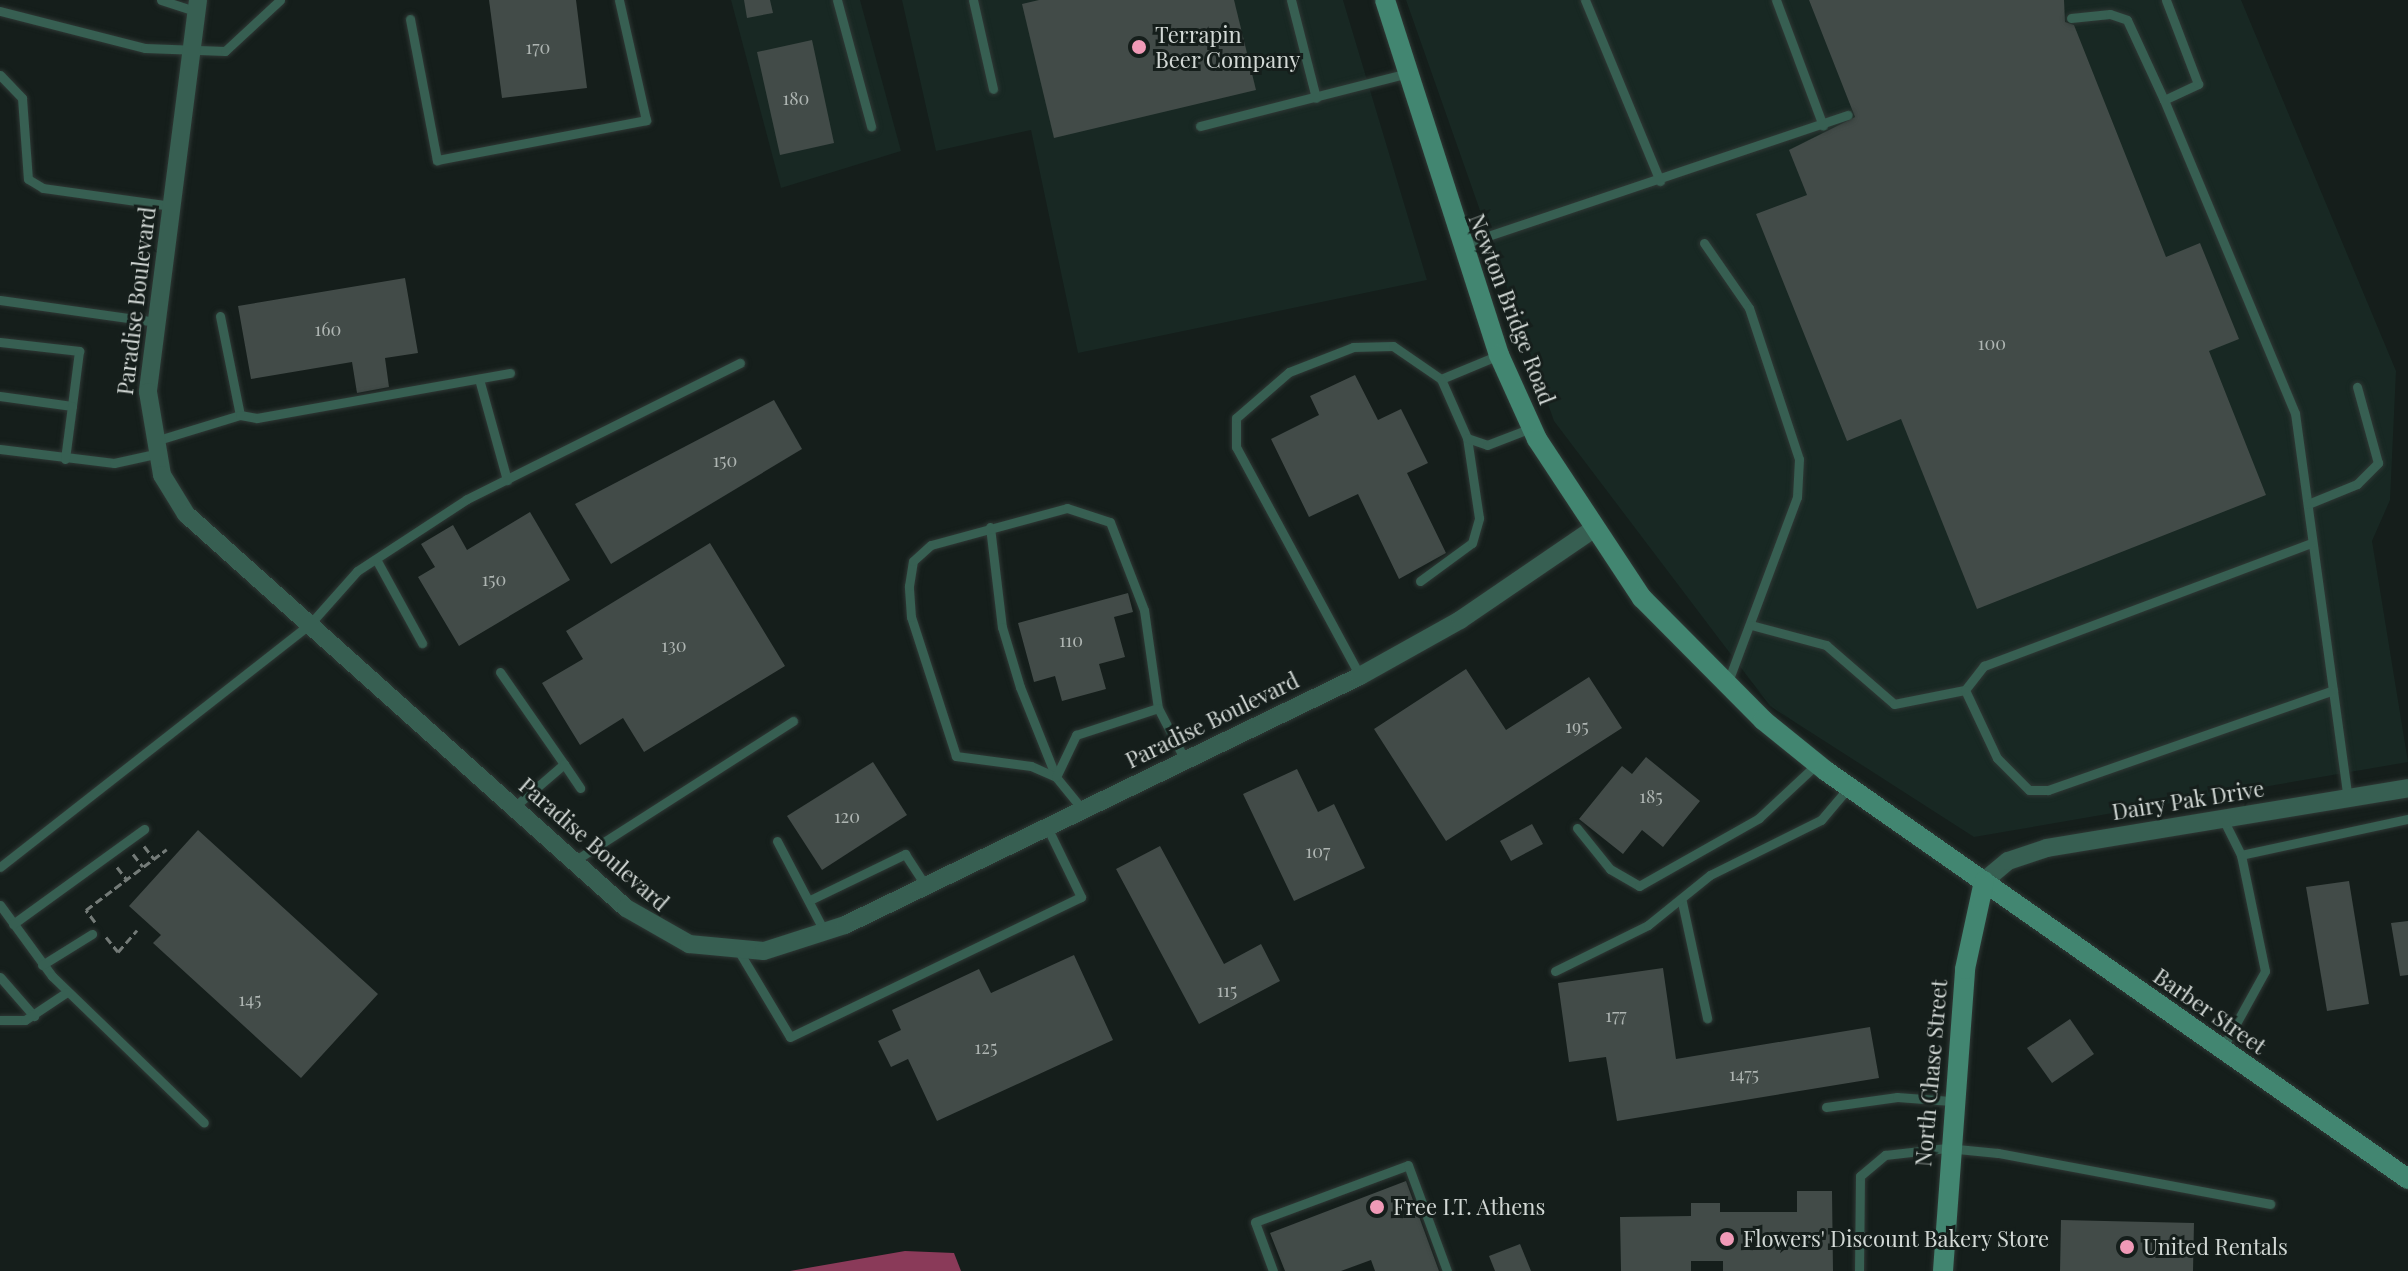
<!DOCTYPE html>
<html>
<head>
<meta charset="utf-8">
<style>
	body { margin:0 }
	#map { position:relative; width:2408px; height:1271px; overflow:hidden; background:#151e1b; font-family:"Playfair Display",serif }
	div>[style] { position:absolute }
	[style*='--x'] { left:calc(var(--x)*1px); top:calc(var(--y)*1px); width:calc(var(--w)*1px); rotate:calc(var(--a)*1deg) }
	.built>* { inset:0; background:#182823 }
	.water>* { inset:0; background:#8a3a59 }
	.building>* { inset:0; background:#424b48 }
	.path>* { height:3px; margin-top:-1.5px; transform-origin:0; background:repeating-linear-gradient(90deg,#747b78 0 8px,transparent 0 12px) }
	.roads { filter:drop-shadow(0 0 2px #2f3835) drop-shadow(0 0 2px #2f3835) }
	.lane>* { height:9px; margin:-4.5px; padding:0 4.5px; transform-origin:4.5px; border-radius:4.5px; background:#375f52 }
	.street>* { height:18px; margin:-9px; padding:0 9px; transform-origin:9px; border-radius:9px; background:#375f52 }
	.secondary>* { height:20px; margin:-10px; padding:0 10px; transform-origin:10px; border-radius:10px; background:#428671 }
	.dots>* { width:22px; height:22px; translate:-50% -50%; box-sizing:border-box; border:4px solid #151e1b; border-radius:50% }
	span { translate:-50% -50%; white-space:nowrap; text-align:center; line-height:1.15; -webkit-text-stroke:6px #151e1b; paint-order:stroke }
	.number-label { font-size:18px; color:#aeb5b2 }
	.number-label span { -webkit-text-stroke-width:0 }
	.poi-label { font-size:22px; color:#d2d8d5 }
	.left { translate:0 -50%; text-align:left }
	.street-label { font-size:22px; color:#d2d8d5 }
</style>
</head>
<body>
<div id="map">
	<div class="built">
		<i style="clip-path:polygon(731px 0,860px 0,901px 151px,781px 188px)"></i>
		<i style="clip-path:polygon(902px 0,1343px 0,1427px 280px,1078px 353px,1031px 130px,936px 151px)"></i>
		<i style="clip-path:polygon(1406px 0,2241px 0,2396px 371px,2390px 500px,2372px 541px,2408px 762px,1974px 837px,1770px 706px,1554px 421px)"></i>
	</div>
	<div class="water">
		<i style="clip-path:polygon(905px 1251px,954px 1253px,961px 1271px,790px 1271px)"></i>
	</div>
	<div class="building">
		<i style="clip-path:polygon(489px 0,576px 0,587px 88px,502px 98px)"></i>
		<i style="clip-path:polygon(744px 0,770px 0,773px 13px,747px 18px)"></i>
		<i style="clip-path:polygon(1039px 0,1234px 0,1256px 90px,1054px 138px,1022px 4px)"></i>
		<i style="clip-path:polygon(1809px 0,2064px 0,2065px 22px,2074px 25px,2166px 257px,2200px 243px,2239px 339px,2209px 351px,2266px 495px,1977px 609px,1901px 419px,1847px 441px,1756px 214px,1807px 195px,1789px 150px,1855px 117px)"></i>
		<i style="clip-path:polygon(812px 40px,834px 143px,780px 155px,757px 52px)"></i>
		<i style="clip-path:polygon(405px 278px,418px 353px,385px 358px,389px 387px,357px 393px,352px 362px,251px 379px,238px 306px)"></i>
		<i style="clip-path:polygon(1355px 375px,1378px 420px,1401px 409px,1428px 463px,1407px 473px,1446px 553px,1399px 579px,1358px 494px,1309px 517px,1271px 439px,1319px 415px,1310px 396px)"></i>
		<i style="clip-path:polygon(774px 400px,802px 449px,611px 564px,575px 504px)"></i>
		<i style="clip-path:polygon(530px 512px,570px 580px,459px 646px,418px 577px,435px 567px,421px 544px,453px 525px,467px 550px)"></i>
		<i style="clip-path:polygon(710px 543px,785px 666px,644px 752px,623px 718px,580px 745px,542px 683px,583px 659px,566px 631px)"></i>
		<i style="clip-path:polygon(1128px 593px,1133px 612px,1114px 617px,1125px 657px,1099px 664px,1106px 689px,1062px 701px,1055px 676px,1034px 682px,1018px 623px)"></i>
		<i style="clip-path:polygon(1466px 669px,1506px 730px,1589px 677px,1622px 728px,1446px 841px,1374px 729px)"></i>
		<i style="clip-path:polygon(1646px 757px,1700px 801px,1663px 847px,1642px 830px,1623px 854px,1579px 819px,1622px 766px,1632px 774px)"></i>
		<i style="clip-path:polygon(873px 762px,907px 815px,822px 870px,787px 816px)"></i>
		<i style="clip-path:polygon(1297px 769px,1318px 812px,1334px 804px,1365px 868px,1294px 901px,1243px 794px)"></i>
		<i style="clip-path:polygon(1532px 824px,1543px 844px,1511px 861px,1500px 841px)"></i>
		<i style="clip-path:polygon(198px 830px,378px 994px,301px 1078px,153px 943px,161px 935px,129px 906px)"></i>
		<i style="clip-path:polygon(1160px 846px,1224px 964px,1261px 944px,1280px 981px,1199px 1024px,1116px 869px)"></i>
		<i style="clip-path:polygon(2349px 881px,2369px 1004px,2327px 1011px,2306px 887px)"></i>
		<i style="clip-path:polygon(2408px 921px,2408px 975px,2400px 976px,2391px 923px)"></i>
		<i style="clip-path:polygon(1074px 955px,1113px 1040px,937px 1121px,908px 1059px,891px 1067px,878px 1041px,901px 1030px,892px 1010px,979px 969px,991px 993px)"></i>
		<i style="clip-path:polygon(1663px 968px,1676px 1059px,1870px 1027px,1879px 1078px,1617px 1121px,1606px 1057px,1569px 1062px,1558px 983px)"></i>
		<i style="clip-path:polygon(2070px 1019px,2094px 1054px,2052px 1083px,2027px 1048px)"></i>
		<i style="clip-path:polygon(1406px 1181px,1439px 1271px,1375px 1271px,1371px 1260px,1341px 1271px,1285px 1271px,1270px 1233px)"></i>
		<i style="clip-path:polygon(1797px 1191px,1832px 1191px,1833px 1271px,1723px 1271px,1723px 1261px,1691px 1261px,1691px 1271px,1621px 1271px,1620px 1217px,1691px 1216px,1691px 1203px,1720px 1203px,1720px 1212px,1797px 1212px)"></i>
		<i style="clip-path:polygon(2061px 1220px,2194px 1223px,2193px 1271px,2060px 1271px)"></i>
		<i style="clip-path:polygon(1520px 1244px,1531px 1271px,1495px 1271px,1489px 1256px)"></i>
	</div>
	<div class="path">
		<i style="--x:144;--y:846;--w:16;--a:52"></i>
		<i style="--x:133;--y:854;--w:16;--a:52"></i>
		<i style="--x:117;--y:867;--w:16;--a:52"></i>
		<i style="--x:95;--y:922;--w:15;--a:-127"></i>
		<i style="--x:86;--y:910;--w:101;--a:-37"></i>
		<i style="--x:106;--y:937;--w:19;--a:51"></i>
		<i style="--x:118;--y:952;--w:29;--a:-49"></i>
	</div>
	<div class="roads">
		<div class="lane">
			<i style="--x:161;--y:0;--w:38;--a:18"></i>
			<i style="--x:837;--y:0;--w:131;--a:74.9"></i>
			<i style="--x:973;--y:0;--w:91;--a:77.3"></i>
			<i style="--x:1291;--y:0;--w:101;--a:75.7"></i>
			<i style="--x:1585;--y:0;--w:196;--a:67.5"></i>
			<i style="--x:1776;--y:0;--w:134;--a:69.5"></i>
			<i style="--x:0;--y:11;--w:150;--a:14.3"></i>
			<i style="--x:145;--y:48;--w:80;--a:2.1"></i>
			<i style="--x:225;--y:51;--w:75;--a:-42.8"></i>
			<i style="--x:2071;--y:18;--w:39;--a:-6"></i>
			<i style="--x:2110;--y:14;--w:18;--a:19"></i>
			<i style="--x:2127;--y:20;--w:88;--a:65.2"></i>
			<i style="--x:2164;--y:100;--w:38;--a:-25"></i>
			<i style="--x:2198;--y:84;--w:90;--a:-110.9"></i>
			<i style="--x:410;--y:19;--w:144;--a:79.2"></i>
			<i style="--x:437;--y:160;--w:213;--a:-10.8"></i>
			<i style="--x:646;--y:120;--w:123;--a:-102.7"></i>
			<i style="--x:0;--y:75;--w:32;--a:46"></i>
			<i style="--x:22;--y:98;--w:81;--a:85.8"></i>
			<i style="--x:28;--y:179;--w:17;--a:31"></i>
			<i style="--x:43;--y:188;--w:129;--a:8"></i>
			<i style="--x:2164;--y:100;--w:339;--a:67.3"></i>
			<i style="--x:2295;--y:413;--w:389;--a:82.2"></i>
			<i style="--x:1200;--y:126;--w:215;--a:-14.3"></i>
			<i style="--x:1704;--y:243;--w:79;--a:55.3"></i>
			<i style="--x:1749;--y:308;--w:159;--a:71.7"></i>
			<i style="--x:1799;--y:459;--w:38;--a:93"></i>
			<i style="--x:1797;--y:497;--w:200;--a:110.5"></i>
			<i style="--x:1461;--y:245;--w:408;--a:-18.6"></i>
			<i style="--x:0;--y:300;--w:158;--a:8"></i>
			<i style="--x:220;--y:316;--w:101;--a:78.6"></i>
			<i style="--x:0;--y:342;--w:80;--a:6.5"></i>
			<i style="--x:79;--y:351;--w:55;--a:97.3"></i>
			<i style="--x:72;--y:406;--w:73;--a:-172.1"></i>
			<i style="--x:479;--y:379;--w:105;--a:74.5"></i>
			<i style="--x:1441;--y:379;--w:63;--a:-22.5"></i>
			<i style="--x:155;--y:441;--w:89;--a:-17"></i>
			<i style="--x:240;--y:415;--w:17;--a:10"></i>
			<i style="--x:257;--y:418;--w:257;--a:-10.1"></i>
			<i style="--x:0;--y:449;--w:115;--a:7"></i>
			<i style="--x:114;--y:463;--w:42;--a:-12.4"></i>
			<i style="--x:65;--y:459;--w:53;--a:-82.5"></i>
			<i style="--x:2308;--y:504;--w:53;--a:-22.2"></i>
			<i style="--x:2357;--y:484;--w:30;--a:-45"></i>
			<i style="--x:2378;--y:463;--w:79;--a:-105.4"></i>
			<i style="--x:990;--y:527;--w:101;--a:83.2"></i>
			<i style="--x:1002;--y:627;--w:63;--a:73.3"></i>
			<i style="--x:1020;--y:687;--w:97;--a:68.2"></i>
			<i style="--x:1056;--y:777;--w:43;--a:50.7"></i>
			<i style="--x:376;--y:559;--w:96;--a:61.3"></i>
			<i style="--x:1420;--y:581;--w:64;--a:-36.2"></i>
			<i style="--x:1472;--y:543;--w:26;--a:-74"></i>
			<i style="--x:1479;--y:518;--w:81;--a:-98.5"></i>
			<i style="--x:1751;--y:625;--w:78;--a:14.9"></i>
			<i style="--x:1826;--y:645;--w:90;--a:40.9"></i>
			<i style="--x:1894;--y:704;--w:72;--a:-11.2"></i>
			<i style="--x:1965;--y:690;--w:31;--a:-52"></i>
			<i style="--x:1984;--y:666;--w:349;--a:-20.6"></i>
			<i style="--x:500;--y:672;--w:112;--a:55.2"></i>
			<i style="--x:564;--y:764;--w:66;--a:139.3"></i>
			<i style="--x:1360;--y:676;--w:260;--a:-118.4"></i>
			<i style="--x:1236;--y:447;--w:29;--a:-90"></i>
			<i style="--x:1236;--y:418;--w:70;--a:-41"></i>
			<i style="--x:1289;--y:372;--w:69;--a:-21.3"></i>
			<i style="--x:1353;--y:347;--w:40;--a:-1.4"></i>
			<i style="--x:1393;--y:346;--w:58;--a:34.5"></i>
			<i style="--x:1441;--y:379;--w:64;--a:66.2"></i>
			<i style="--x:1467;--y:438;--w:21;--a:19"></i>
			<i style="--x:1487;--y:445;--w:47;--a:-21.1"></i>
			<i style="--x:1965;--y:690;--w:75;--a:64.8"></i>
			<i style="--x:1997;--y:758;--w:45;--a:45"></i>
			<i style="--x:2029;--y:790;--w:19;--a:0"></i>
			<i style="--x:2048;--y:790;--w:302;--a:-19.3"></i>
			<i style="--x:564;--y:764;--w:29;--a:56"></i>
			<i style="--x:1056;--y:777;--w:27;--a:-156"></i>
			<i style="--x:1031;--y:766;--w:76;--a:-172.4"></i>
			<i style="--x:956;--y:756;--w:146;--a:-107.9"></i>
			<i style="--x:911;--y:617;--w:31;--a:-94"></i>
			<i style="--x:909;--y:586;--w:25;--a:-81"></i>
			<i style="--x:913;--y:561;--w:24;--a:-42"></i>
			<i style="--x:931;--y:545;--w:141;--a:-15.2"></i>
			<i style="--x:1067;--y:508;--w:45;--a:18"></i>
			<i style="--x:1110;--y:522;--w:94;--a:68.9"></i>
			<i style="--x:1144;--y:610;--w:99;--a:81.9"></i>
			<i style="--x:1158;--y:708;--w:59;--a:62.6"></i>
			<i style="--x:1056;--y:777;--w:47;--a:-64.5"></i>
			<i style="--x:1076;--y:735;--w:86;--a:-18.2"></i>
			<i style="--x:2223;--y:819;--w:40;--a:63.4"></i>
			<i style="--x:1577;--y:828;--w:53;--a:51.2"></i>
			<i style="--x:1610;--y:869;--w:34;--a:30"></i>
			<i style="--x:1639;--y:886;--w:138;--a:-29.5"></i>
			<i style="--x:1759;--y:818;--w:79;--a:-43"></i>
			<i style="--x:777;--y:841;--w:104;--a:62.4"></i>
			<i style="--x:574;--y:861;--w:260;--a:-32.6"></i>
			<i style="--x:0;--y:867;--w:394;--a:-38.1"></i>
			<i style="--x:310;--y:624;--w:71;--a:-48.4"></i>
			<i style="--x:357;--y:571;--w:131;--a:-33.2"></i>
			<i style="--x:467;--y:499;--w:305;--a:-26.5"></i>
			<i style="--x:810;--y:900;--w:106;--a:-25.8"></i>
			<i style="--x:905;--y:854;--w:38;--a:57"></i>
			<i style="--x:1682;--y:902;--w:119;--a:77.8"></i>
			<i style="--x:0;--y:905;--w:88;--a:53.8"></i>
			<i style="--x:52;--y:976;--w:211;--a:44"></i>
			<i style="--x:13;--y:924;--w:162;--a:-35.9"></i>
			<i style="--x:738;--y:950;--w:101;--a:59.1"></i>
			<i style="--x:790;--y:1037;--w:323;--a:-25.7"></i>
			<i style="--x:1081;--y:897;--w:78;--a:-115.9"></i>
			<i style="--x:42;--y:965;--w:59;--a:-31.8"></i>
			<i style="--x:1555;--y:971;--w:104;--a:-26.3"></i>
			<i style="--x:1648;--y:925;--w:80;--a:-38.9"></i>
			<i style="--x:1710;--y:875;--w:124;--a:-26.4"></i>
			<i style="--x:1821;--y:820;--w:43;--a:-49.7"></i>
			<i style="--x:0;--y:977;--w:52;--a:48.9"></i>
			<i style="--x:0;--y:1020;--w:25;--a:0"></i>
			<i style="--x:25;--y:1020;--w:50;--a:-33.7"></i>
			<i style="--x:2222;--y:1049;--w:89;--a:-61.1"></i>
			<i style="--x:2265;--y:971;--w:118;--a:-101.7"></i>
			<i style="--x:2241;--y:855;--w:171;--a:-12.2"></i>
			<i style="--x:1826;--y:1107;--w:72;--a:-8"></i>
			<i style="--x:1897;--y:1097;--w:54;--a:4.2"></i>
			<i style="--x:1273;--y:1271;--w:52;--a:-110.2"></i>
			<i style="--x:1255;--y:1222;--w:163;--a:-20.4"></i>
			<i style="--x:1408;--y:1165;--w:113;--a:69.8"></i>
			<i style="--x:1859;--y:1271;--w:95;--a:-89.4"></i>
			<i style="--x:1860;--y:1176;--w:33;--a:-40"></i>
			<i style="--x:1885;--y:1155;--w:62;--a:-6.4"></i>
			<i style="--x:1947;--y:1148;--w:51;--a:5.6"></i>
			<i style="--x:1998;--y:1153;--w:277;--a:10.6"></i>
		</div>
		<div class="street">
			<i style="--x:198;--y:0;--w:395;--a:97.3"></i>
			<i style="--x:148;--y:392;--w:84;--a:80.4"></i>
			<i style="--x:162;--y:475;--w:46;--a:58.4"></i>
			<i style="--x:186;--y:514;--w:591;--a:41.84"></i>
			<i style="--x:626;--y:908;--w:73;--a:29.7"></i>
			<i style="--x:689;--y:944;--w:75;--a:5.3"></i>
			<i style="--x:764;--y:951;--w:85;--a:-17.8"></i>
			<i style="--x:845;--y:925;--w:572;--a:-25.8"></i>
			<i style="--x:1360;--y:676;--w:115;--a:-29.2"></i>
			<i style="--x:1460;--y:620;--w:160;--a:-34.3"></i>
			<i style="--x:1984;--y:881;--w:31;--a:-40"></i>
			<i style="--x:2008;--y:861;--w:41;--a:-18.4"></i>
			<i style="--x:2047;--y:848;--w:366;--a:-9.4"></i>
		</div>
		<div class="secondary">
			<i style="--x:1385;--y:0;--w:373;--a:72.2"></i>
			<i style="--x:1499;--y:355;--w:92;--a:65.7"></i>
			<i style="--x:1537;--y:439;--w:191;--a:56.6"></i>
			<i style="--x:1642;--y:598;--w:172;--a:45.2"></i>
			<i style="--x:1763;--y:720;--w:81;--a:39"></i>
			<i style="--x:1826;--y:771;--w:711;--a:35.03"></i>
			<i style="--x:1943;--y:1271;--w:303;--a:-85.8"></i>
			<i style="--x:1965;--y:969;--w:90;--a:-77.8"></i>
		</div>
	</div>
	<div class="dots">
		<i style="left:1139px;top:47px;background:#f09ab7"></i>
		<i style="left:1377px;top:1207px;background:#f09ab7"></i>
		<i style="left:1727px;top:1239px;background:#f09ab7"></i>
		<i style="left:2127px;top:1247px;background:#f09ab7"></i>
	</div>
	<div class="number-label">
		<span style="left:538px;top:47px">170</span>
		<span style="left:796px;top:98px">180</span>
		<span style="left:328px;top:329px">160</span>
		<span style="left:1992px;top:343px">100</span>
		<span style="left:725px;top:460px">150</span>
		<span style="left:494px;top:579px">150</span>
		<span style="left:1071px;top:640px">110</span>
		<span style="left:674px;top:645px">130</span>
		<span style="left:1577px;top:726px">195</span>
		<span style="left:1651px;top:796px">185</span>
		<span style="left:847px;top:816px">120</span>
		<span style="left:1318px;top:851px">107</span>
		<span style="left:1227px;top:990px">115</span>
		<span style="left:250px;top:999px">145</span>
		<span style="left:1616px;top:1015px">177</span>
		<span style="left:986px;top:1047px">125</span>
		<span style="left:1744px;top:1074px">1475</span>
	</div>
	<div class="poi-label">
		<span class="left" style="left:1155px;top:47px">Terrapin<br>Beer Company</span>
		<span class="left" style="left:1393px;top:1207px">Free I.T. Athens</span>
		<span class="left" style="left:1743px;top:1239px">Flowers' Discount Bakery Store</span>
		<span class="left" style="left:2143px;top:1247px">United Rentals</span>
	</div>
	<div class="street-label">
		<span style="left:136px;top:301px;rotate:-83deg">Paradise Boulevard</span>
		<span style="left:1512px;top:309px;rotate:69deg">Newton Bridge Road</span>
		<span style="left:1212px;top:720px;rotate:-26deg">Paradise Boulevard</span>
		<span style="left:2188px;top:800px;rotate:-9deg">Dairy Pak Drive</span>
		<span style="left:594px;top:844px;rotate:41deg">Paradise Boulevard</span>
		<span style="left:2210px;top:1011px;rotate:35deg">Barber Street</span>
		<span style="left:1931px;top:1073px;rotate:-85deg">North Chase Street</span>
	</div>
</div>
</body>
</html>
